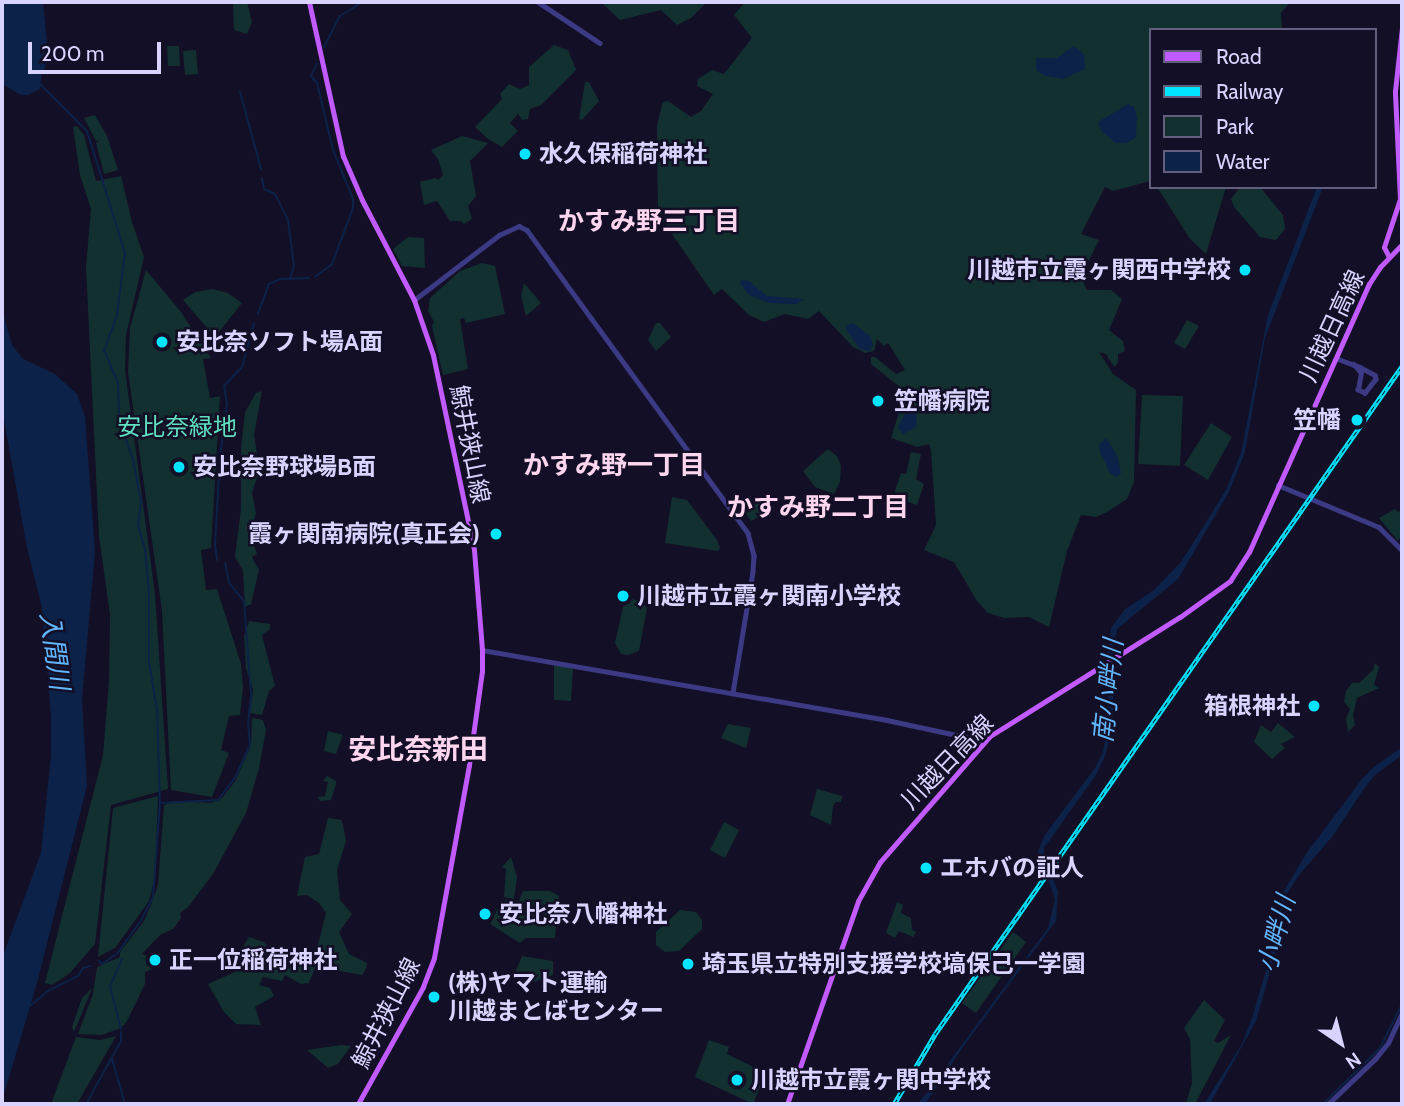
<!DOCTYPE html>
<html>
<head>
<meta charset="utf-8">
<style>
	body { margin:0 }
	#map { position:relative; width:1404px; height:1106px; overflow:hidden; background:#130f26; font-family:Cabin,"Noto Sans JP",sans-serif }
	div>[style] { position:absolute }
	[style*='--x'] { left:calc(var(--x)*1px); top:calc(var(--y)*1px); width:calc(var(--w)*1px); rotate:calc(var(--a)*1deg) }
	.green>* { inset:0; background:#12302f }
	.water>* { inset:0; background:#0c2248 }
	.stream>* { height:2px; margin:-1px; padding:0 1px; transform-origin:1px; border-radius:1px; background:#0c2248 }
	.minor>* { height:4.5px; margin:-2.25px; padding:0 2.25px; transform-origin:2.25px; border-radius:2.25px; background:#3d3a85 }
	.major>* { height:5px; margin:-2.5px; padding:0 2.5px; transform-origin:2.5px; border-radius:2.5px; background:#c25bff }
	.rail>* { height:4.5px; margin-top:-2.25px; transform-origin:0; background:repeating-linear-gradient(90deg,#130f26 0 5px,#00e5ff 0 10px); box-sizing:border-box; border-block:2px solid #00e5ff }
	.dots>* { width:19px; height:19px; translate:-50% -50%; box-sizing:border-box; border:4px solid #130f26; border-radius:50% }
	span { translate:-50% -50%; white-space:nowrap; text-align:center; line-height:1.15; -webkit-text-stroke:5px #130f26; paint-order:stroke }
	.poi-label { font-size:24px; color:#d9d4ff; font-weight:700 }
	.left { translate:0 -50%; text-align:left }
	.right { translate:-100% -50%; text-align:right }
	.street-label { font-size:24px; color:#d9d4ff }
	.park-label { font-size:24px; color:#5fe0c0 }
	.neighbourhood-label { font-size:26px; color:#ffd6f0; font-weight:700 }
	.water-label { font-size:26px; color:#62b6ff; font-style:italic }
	.quarter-label { font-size:28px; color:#ffd6f0; font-weight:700 }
	.frame { position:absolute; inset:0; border:4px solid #d9d4ff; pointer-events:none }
	.legend { position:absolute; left:1149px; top:28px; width:228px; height:161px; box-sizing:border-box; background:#130f26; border:2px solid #625e7d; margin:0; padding:9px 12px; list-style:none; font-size:21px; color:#d9d4ff }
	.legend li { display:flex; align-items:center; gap:14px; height:35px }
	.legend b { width:35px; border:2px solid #625e7d }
	.north { position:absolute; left:1306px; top:1008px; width:70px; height:70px; -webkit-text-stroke:5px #130f26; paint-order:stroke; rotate:145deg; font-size:19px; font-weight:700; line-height:28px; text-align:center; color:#d9d4ff }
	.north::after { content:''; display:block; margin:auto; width:24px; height:32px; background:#d9d4ff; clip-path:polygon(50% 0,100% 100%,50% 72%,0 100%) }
	.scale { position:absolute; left:28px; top:42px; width:133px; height:32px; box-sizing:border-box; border:4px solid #d9d4ff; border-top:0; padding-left:9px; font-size:21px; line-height:24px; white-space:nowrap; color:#d9d4ff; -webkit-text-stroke:5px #130f26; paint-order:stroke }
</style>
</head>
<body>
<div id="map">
	<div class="green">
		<i style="clip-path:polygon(233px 2px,247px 2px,252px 22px,247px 34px,234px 30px)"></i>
		<i style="clip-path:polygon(601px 2px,707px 2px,691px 18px,677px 25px,661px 10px,620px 20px)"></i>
		<i style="clip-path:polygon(745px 2px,1290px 2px,1281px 13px,1282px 30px,1150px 30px,1150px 181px,1113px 191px,1105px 187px,1081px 234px,1099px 240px,1086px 266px,1084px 284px,1087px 290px,1111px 290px,1122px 299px,1109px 330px,1123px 341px,1125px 351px,1118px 354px,1118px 363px,1114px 367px,1106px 354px,1099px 352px,1113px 374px,1136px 390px,1134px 482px,1127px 499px,1107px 512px,1096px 517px,1081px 515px,1067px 551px,1049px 627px,1029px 617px,1004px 618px,988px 613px,977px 601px,954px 562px,924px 550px,936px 525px,931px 450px,929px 444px,917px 447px,891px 438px,900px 409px,911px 391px,908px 386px,901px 388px,871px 364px,871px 357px,875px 357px,896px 374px,905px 370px,888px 343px,884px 346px,877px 339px,874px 351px,865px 353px,853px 347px,819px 311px,808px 319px,785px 314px,764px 322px,749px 315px,722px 289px,714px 295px,658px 214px,657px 125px,663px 102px,668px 101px,691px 117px,701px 111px,713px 94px,697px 86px,698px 79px,712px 70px,724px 74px,752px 38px,734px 15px)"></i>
		<i style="clip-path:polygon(554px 45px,568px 50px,576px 70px,541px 105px,530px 109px,528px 119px,522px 120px,518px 114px,510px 123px,518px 131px,502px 147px,488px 139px,475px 127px,502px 99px,500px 94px,509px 84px,520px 89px,529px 85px,529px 67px)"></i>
		<i style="clip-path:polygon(167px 46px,179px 46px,180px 66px,168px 66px)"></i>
		<i style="clip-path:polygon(196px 50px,198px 74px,185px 75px,183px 51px)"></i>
		<i style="clip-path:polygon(585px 82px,589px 82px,599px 101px,582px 120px,579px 119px)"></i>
		<i style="clip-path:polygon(95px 115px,107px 136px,118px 170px,104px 174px,96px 143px,100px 140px,96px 141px,84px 118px)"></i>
		<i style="clip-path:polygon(77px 126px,84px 135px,96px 181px,121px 176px,132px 222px,144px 257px,126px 335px,125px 370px,155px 594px,168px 789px,111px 805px,95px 944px,70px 973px,52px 985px,45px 983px,103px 755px,109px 681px,110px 615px,99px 536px,86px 267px,91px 209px,80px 175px,73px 127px)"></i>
		<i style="clip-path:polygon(462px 136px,488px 143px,470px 161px,476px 196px,468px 206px,472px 219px,464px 224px,461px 221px,450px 221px,437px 201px,424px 205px,420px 182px,436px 178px,438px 180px,443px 175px,438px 159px,431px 150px)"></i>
		<i style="clip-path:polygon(1157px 187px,1226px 187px,1206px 254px,1190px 239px)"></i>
		<i style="clip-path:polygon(1240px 187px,1260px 187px,1283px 215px,1285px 229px,1276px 240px,1260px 237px,1234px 207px,1231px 199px)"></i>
		<i style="clip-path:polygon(408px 237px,424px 238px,425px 268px,402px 266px,393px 249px)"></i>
		<i style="clip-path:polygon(482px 263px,495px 266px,505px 314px,466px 323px,464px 318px,460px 319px,468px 369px,443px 375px,432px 326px,434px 322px,428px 311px,430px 298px,460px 271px)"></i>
		<i style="clip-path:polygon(146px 270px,181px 312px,211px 358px,203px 359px,210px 398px,220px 396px,211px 548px,201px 550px,206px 590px,217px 589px,241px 664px,243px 688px,240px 715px,229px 716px,221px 750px,229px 753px,212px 797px,171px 790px,162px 611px,128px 372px,130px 328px)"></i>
		<i style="clip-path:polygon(524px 283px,541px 303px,526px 316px,521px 296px)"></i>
		<i style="clip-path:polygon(213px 289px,228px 293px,242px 303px,215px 337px,183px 300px,195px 292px)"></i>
		<i style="clip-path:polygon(1187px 320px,1199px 326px,1185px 349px,1174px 343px)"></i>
		<i style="clip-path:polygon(656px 323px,660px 323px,671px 337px,656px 351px,648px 340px)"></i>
		<i style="clip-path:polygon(262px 391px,254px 435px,257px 454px,253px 458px,258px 474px,252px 493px,256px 513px,253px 522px,258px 537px,254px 545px,257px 554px,252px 557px,259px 570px,251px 604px,245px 607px,243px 570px,235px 557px,241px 509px,241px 449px,245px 412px,256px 393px)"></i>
		<i style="clip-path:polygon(1142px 395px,1183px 396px,1180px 466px,1138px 464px)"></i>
		<i style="clip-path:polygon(1211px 423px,1232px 437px,1208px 480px,1184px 465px)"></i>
		<i style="clip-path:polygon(828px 449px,837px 456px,841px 466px,840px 482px,834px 494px,815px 487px,803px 471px)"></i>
		<i style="clip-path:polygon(911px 452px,921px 454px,916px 479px,924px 484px,917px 505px,893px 497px,901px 473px,906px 474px)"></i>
		<i style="clip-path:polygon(672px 497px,687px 500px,717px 540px,720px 548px,718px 551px,665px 543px)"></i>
		<i style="clip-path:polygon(758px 502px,767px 512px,751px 521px,744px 511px)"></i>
		<i style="clip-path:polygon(1395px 509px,1398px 512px,1402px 509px,1402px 535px,1398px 541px,1379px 518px)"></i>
		<i style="clip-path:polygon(632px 599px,642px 602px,647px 608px,639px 651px,628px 655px,621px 654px,615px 643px,623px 607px)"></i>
		<i style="clip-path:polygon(249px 621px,270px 624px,270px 629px,262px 635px,275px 686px,269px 691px,262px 715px,250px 713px,253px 690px,246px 668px,244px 636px)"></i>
		<i style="clip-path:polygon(1375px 663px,1379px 667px,1374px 685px,1379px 688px,1357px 698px,1353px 715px,1355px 725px,1348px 732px,1346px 719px,1350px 709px,1344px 702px,1346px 691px,1352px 683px,1359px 683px,1373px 670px)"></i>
		<i style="clip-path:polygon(554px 665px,573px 668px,571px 701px,554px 700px)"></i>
		<i style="clip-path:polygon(252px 718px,263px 720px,266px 730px,259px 768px,246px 813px,213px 874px,188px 907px,180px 913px,181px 918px,173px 929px,160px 935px,142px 954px,158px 959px,157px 967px,145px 972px,145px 984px,127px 1021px,121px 1028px,102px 1035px,78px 1034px,93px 994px,97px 967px,120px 957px,120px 952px,144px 921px,151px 905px,158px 885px,164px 805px,174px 801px,211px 803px,222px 798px,236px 780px,251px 745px)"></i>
		<i style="clip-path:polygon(1278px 723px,1295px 737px,1281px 744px,1285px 748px,1272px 759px,1254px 742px,1261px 725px,1271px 732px)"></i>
		<i style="clip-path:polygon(728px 724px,751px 728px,746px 748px,721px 738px)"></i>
		<i style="clip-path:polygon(328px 731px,343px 735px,336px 754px,324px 751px)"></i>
		<i style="clip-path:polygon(327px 776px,336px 781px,336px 784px,331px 800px,320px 801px,318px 797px,325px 796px,328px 782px,323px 781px)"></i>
		<i style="clip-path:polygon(817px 789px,842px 796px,841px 802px,836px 802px,833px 806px,831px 825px,810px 815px)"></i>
		<i style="clip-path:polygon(158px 796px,155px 877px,149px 901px,115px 948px,98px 957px,113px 808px)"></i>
		<i style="clip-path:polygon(328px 818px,342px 820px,346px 841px,337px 870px,340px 900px,352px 914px,339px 932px,349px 954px,367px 963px,366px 969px,362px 975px,334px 970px,323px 963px,315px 968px,309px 983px,301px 984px,285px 975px,282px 981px,263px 977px,259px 985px,270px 988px,274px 996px,255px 1007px,261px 1025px,236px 1024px,224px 1012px,208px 984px,244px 968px,244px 945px,249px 937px,264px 942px,271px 953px,290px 960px,313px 954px,318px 945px,326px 913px,319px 903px,307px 895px,297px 896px,305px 857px,319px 854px)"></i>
		<i style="clip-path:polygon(724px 822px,739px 830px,725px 858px,710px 850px)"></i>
		<i style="clip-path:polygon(511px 857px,517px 877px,514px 899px,504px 897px,506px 869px,502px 867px)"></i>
		<i style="clip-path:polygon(523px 891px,550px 891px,559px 896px,555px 938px,526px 938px,520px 943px,490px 924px,500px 904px,507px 899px,519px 901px)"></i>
		<i style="clip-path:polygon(897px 902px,903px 905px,901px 913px,911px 918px,912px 930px,916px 932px,913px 937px,899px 931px,895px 938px,886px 933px)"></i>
		<i style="clip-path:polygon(680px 910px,696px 912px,702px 920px,702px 929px,679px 951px,665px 952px,656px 945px,656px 932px)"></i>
		<i style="clip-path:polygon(1013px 932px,1026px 942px,976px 1013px,962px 1003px)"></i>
		<i style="clip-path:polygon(522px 956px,553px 961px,553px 975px,528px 984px,515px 973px)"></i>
		<i style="clip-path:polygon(92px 988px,91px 991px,74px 1032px,72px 1027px,82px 998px)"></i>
		<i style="clip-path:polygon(1204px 1000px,1225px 1020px,1214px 1041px,1218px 1043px,1231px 1035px,1195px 1104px,1186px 1104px,1192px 1083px,1190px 1039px,1184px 1028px)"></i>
		<i style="clip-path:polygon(116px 1036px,77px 1104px,51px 1104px,76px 1037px,100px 1040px)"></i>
		<i style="clip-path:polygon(709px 1040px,729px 1047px,727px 1054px,766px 1073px,753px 1104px,695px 1077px)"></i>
		<i style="clip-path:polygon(341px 1045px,351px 1046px,338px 1064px,328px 1068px,307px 1050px)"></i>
	</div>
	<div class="water">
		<i style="clip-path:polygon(2px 2px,43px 2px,48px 52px,45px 68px,42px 72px,40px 89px,28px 95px,21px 95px,2px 84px)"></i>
		<i style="clip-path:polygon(1073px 46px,1084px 54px,1085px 69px,1063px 79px,1045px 76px,1036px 70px,1036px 58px,1057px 58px)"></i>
		<i style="clip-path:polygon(1128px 104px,1134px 107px,1137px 116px,1136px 137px,1127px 143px,1116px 143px,1101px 131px,1098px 122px)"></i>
		<i style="clip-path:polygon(1317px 187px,1323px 187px,1265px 338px,1245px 452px,1229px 492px,1178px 579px,1117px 629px,1113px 651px,1113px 720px,1106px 754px,1096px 775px,1044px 848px,1044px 858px,1058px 891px,1056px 921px,960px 1051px,930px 1097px,925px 1104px,918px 1104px,1048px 928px,1055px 899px,1038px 852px,1044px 836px,1095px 768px,1103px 752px,1109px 719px,1107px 655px,1111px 628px,1125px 609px,1154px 590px,1181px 562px,1226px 490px,1241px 453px,1268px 315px)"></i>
		<i style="clip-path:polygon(742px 280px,749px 281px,767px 296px,805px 299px,797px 304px,769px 303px,749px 295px,740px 283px)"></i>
		<i style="clip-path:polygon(2px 309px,12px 345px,23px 359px,55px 374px,77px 394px,85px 416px,95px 552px,82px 699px,87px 786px,37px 983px,2px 1101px,2px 958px,41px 853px,51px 755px,51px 716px,42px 608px,27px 548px,2px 409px)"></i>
		<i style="clip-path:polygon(853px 323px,871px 337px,873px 345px,870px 351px,860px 349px,846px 329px,846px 325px)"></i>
		<i style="clip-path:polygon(909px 406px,913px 407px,917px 416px,916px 427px,903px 434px,898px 427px)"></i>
		<i style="clip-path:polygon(1106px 438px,1117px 455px,1121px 473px,1117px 477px,1110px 473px,1100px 452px,1099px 445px)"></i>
		<i style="clip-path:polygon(1402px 747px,1402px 755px,1374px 776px,1363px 790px,1332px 837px,1299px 875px,1285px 897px,1276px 951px,1256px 1021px,1210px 1104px,1204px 1104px,1242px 1044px,1252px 1018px,1277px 932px,1283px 892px,1308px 851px,1362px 779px,1375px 766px)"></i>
	</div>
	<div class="stream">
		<i style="--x:324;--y:47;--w:35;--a:-63"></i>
		<i style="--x:340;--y:16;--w:26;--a:-32"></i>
		<i style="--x:40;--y:84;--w:66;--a:45"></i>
		<i style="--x:87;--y:131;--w:128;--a:72.7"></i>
		<i style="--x:125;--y:253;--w:63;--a:97.4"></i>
		<i style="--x:117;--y:315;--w:37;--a:110"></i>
		<i style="--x:104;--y:350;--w:36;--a:67"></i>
		<i style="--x:118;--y:383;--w:37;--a:88"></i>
		<i style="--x:119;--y:420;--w:41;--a:70.3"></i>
		<i style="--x:133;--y:459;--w:44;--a:79.5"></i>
		<i style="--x:141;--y:502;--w:23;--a:97"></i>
		<i style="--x:138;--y:525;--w:25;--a:74"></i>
		<i style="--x:145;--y:549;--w:45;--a:84.9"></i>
		<i style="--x:149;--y:594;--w:68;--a:90"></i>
		<i style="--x:149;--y:662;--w:49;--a:80.5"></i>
		<i style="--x:157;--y:710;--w:93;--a:88.2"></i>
		<i style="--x:160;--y:803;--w:94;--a:94.3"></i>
		<i style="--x:153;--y:897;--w:25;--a:117"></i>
		<i style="--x:142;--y:919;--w:43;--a:125.5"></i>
		<i style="--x:240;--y:92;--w:80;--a:74.7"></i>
		<i style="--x:262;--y:178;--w:11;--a:80"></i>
		<i style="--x:264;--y:189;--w:12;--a:24"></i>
		<i style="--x:275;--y:194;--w:29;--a:63"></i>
		<i style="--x:288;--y:220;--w:46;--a:82.6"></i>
		<i style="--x:294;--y:266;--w:14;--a:107"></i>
		<i style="--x:315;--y:277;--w:21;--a:-37"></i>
		<i style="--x:332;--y:264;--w:60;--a:-69.4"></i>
		<i style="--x:353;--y:208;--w:9;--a:-90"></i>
		<i style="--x:353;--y:199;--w:53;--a:-112.2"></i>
		<i style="--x:333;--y:150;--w:69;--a:-103.4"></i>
		<i style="--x:317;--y:83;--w:9;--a:-131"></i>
		<i style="--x:311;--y:76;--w:14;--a:-65"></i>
		<i style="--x:258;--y:314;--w:32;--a:-70"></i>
		<i style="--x:269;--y:284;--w:13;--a:-23"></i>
		<i style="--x:281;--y:279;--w:28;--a:-2"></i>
		<i style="--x:217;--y:560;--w:16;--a:-97"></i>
		<i style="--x:215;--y:544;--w:87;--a:-86.7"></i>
		<i style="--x:220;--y:457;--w:53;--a:-82.5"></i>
		<i style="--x:227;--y:404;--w:18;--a:-99"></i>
		<i style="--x:224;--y:386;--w:26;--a:-47"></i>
		<i style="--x:242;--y:367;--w:45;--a:-74.4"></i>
		<i style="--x:161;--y:803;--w:57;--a:-3"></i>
		<i style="--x:218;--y:800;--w:30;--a:-53"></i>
		<i style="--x:236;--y:776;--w:34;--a:-66"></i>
		<i style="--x:250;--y:745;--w:21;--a:-95"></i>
		<i style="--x:248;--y:724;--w:30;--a:-84"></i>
		<i style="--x:251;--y:694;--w:93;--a:-94.3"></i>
		<i style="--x:244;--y:601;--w:23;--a:-130"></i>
		<i style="--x:229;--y:583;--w:20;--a:-101"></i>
		<i style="--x:99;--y:961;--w:4;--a:45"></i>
		<i style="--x:102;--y:964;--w:16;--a:-35"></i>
		<i style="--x:30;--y:1006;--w:23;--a:-40"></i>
		<i style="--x:48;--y:991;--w:34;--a:-27"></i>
		<i style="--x:78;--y:976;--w:9;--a:-58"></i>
		<i style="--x:83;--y:968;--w:8;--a:-14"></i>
		<i style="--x:121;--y:1029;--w:44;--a:-104.3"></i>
		<i style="--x:110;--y:986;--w:30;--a:-66"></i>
		<i style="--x:112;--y:1059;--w:47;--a:73.9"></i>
		<i style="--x:86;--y:1104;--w:72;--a:-60.9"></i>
		<i style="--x:121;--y:1041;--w:9;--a:-90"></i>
		<i style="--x:1323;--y:1104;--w:80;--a:-44.5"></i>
		<i style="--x:1380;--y:1048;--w:49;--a:-63.4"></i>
	</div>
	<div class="minor">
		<i style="--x:538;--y:2;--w:74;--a:33.5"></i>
		<i style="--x:414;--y:300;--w:107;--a:-37.4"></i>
		<i style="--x:499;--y:235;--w:22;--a:-24"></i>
		<i style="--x:519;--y:226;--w:9;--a:27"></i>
		<i style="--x:527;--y:230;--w:375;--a:53.9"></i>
		<i style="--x:748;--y:533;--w:24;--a:75"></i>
		<i style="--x:754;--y:556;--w:16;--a:94"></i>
		<i style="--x:753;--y:572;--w:123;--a:99.4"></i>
		<i style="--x:1336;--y:358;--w:19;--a:21"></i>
		<i style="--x:1354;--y:365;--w:6;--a:18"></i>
		<i style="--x:1360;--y:367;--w:17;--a:28"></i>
		<i style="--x:1375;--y:375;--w:4;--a:76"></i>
		<i style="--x:1376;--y:379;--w:18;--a:128"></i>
		<i style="--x:1365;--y:393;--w:8;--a:-157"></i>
		<i style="--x:1358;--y:390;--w:17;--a:-80"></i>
		<i style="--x:1361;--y:373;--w:11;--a:-131"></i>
		<i style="--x:1278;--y:485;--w:109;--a:22.6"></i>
		<i style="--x:1379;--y:527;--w:33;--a:45"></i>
		<i style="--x:482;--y:650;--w:411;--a:9.8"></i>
		<i style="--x:887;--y:720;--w:99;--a:12.2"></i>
		<i style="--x:1328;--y:1104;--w:65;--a:-43.8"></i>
		<i style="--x:1375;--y:1059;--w:21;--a:-51"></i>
		<i style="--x:1388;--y:1043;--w:33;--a:-65"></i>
	</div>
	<div class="major">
		<i style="--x:309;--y:2;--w:158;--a:77.6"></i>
		<i style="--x:343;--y:156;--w:48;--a:66.6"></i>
		<i style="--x:362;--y:200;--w:113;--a:62.5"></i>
		<i style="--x:414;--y:300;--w:58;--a:70.9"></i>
		<i style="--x:433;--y:355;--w:199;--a:78.1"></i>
		<i style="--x:474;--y:550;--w:100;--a:85.4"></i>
		<i style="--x:482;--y:650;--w:21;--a:90"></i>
		<i style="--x:482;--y:671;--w:95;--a:97.9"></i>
		<i style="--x:469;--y:765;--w:196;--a:100.3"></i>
		<i style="--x:434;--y:958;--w:31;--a:111"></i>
		<i style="--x:423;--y:987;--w:134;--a:119.1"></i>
		<i style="--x:1389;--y:257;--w:11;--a:-117"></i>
		<i style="--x:1384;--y:247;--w:51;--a:-71.6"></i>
		<i style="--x:1400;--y:199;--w:108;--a:-92.7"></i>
		<i style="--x:1395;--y:91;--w:63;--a:-83.7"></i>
		<i style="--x:787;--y:1104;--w:215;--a:-70.7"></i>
		<i style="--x:858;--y:901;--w:45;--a:-60.6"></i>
		<i style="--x:880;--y:862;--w:167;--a:-48.9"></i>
		<i style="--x:990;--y:736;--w:224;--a:-32.1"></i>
		<i style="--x:1180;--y:617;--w:62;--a:-35.8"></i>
		<i style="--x:1230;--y:581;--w:35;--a:-57"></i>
		<i style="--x:1249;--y:552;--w:294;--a:-65.9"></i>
		<i style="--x:1369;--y:284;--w:20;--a:-57"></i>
		<i style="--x:1380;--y:267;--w:32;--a:-46"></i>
	</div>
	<div class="rail">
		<i style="--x:894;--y:1104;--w:81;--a:-59.6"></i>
		<i style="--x:935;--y:1034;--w:815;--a:-55.04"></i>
	</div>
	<div class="dots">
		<i style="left:525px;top:154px;background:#00e5ff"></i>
		<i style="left:1245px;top:270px;background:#00e5ff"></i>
		<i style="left:162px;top:342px;background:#00e5ff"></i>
		<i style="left:878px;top:401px;background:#00e5ff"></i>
		<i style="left:1357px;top:420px;background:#00e5ff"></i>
		<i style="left:179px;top:467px;background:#00e5ff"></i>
		<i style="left:496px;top:534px;background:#00e5ff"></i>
		<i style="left:623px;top:596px;background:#00e5ff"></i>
		<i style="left:1314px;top:706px;background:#00e5ff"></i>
		<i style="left:926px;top:868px;background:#00e5ff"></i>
		<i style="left:485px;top:914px;background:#00e5ff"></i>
		<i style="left:155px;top:960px;background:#00e5ff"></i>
		<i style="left:688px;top:964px;background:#00e5ff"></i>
		<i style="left:434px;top:997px;background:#00e5ff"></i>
		<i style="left:737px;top:1080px;background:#00e5ff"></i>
	</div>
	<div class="poi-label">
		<span class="left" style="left:539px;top:154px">水久保稲荷神社</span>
		<span class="right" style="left:1231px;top:270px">川越市立霞ヶ関西中学校</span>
		<span class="left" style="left:176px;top:342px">安比奈ソフト場A面</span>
		<span class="left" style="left:894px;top:401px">笠幡病院</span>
		<span class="right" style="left:1341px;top:420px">笠幡</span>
		<span class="left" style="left:193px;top:467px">安比奈野球場B面</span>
		<span class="right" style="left:480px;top:534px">霞ヶ関南病院(真正会)</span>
		<span class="left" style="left:637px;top:596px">川越市立霞ヶ関南小学校</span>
		<span class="right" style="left:1300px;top:706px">箱根神社</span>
		<span class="left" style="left:940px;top:868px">エホバの証人</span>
		<span class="left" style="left:499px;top:914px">安比奈八幡神社</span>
		<span class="left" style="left:169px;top:960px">正一位稲荷神社</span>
		<span class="left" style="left:702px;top:964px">埼玉県立特別支援学校塙保己一学園</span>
		<span class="left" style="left:448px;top:997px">(株)ヤマト運輸<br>川越まとばセンター</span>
		<span class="left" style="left:751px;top:1080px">川越市立霞ヶ関中学校</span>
	</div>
	<div class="street-label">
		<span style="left:1332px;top:326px;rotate:-65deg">川越日高線</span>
		<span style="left:470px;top:444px;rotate:79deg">鯨井狭山線</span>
		<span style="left:947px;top:762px;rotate:-46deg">川越日高線</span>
		<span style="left:386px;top:1013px;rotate:-63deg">鯨井狭山線</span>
	</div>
	<div class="park-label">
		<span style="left:177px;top:427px">安比奈緑地</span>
	</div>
	<div class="neighbourhood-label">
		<span style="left:649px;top:222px">かすみ野三丁目</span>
		<span style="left:614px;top:466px">かすみ野一丁目</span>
		<span style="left:818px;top:508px">かすみ野二丁目</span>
	</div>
	<div class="water-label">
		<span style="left:54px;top:651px;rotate:82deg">入間川</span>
		<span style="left:1109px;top:691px;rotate:-84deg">南小畔川</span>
		<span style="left:1277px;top:934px;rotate:-75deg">小畔川</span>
	</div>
	<div class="quarter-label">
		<span style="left:418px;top:749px">安比奈新田</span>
	</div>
	<div class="frame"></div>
	<ul class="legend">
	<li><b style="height:9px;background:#c25bff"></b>Road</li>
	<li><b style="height:9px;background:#00e5ff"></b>Railway</li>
	<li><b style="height:19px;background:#12302f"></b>Park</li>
	<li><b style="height:19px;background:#0c2248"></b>Water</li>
	</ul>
	<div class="north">N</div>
	<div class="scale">200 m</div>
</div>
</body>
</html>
